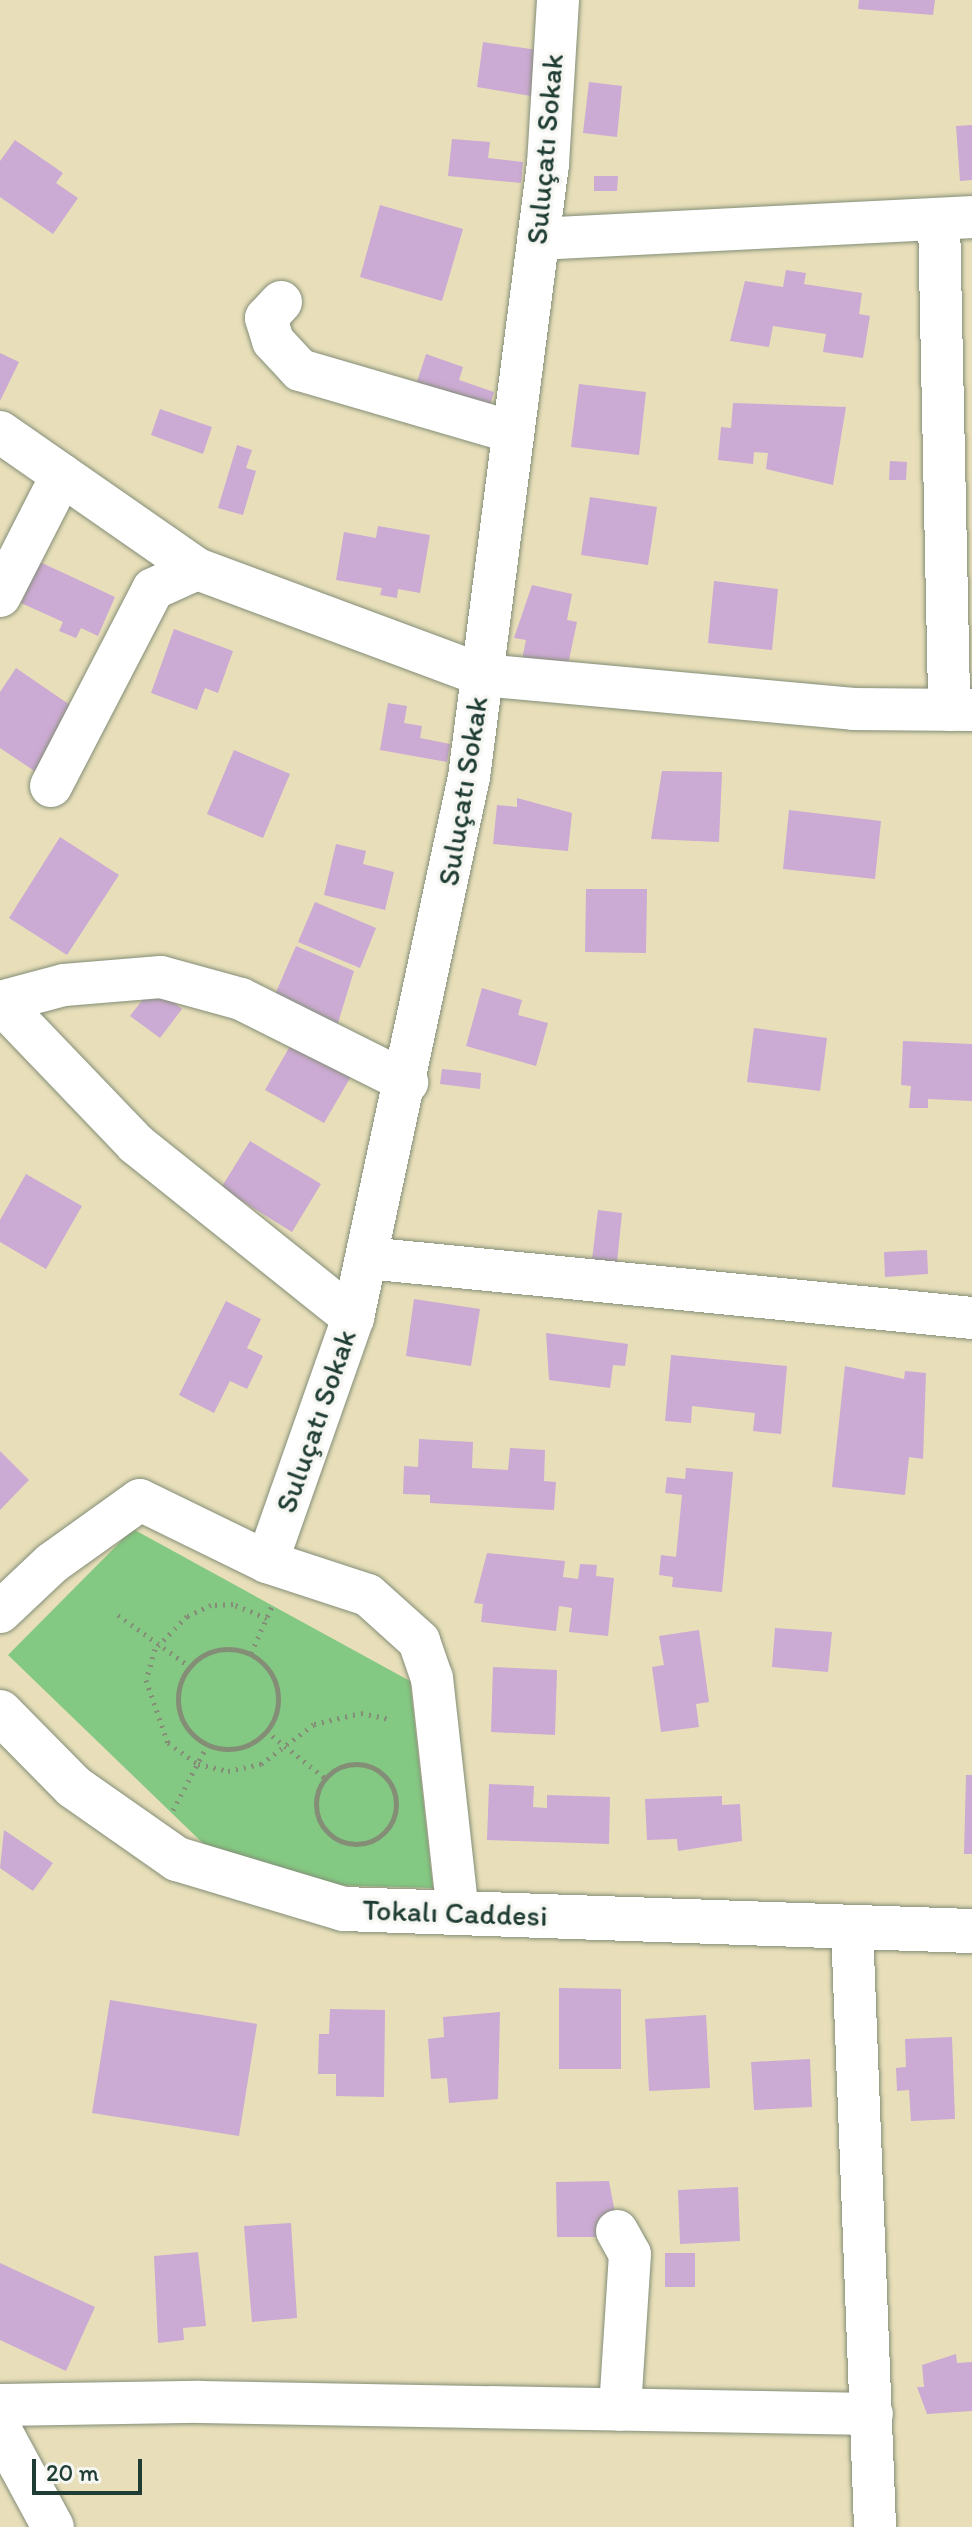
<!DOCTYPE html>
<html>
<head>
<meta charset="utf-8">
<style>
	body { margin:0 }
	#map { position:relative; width:972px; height:2527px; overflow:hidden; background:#e8dfba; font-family:Itim,sans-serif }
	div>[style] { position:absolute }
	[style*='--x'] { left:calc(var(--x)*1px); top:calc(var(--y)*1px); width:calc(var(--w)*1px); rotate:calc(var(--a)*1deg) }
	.green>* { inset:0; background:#84c983 }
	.building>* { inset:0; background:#cbaad3 }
	.path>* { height:5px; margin-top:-2.5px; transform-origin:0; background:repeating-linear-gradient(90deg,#848e77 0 2px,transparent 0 8px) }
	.path>.ring { margin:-2.5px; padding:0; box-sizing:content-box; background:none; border:5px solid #848e77; border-radius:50% }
	.roads { filter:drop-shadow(0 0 2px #848e77) drop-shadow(0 0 2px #848e77) }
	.minor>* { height:42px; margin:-21px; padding:0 21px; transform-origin:21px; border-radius:21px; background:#fff }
	.tertiary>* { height:44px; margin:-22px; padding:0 22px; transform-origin:22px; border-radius:22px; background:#fff }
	span { translate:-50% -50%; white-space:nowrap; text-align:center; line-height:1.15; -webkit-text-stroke:7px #f6f6f2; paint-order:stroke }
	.street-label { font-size:30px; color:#1f3d34 }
	.scale { position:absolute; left:32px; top:2459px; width:110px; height:36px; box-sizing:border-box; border:4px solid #1f3d34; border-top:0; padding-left:10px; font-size:24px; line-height:28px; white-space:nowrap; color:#1f3d34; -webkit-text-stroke:6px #f6f6f2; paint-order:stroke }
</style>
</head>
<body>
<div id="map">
	<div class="green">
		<i style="clip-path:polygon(133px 1529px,410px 1681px,433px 1888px,327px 1885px,212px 1852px,8px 1655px)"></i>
	</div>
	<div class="building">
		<i style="clip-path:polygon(859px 0,935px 0,933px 15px,858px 9px)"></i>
		<i style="clip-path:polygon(483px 42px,538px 50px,531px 96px,477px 87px)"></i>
		<i style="clip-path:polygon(589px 82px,622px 86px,617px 137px,583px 133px)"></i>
		<i style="clip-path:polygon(972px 125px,972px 180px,960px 181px,956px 126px)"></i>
		<i style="clip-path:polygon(452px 139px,490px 142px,488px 158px,523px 162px,521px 183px,448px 176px)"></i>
		<i style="clip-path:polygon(15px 140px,63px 173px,56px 183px,78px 198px,53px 234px,0 197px,0 161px)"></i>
		<i style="clip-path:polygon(594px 176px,618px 176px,617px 191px,594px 191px)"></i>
		<i style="clip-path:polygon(380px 205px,463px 229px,442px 301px,360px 277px)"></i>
		<i style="clip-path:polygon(786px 270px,806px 273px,804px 284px,862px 293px,859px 314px,870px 316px,863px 358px,823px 352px,826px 334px,773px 326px,769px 347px,730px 341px,745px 281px,783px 287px)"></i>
		<i style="clip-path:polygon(0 353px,19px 362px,0 401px)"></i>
		<i style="clip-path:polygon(426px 354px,463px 367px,459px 380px,494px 392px,487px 415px,414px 391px)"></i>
		<i style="clip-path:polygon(579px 384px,646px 392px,639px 455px,571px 447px)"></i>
		<i style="clip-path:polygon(733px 403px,846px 407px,833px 485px,766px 469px,768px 453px,754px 452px,753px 464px,718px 460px,721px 427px,731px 428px)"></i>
		<i style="clip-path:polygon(160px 409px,212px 427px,203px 454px,151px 435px)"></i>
		<i style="clip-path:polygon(237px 445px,252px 450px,246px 468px,256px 471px,243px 515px,218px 508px)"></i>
		<i style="clip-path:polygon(890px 461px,907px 462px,906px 480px,889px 480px)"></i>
		<i style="clip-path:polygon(590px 497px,657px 507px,648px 565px,581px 555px)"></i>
		<i style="clip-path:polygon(378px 526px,430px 535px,420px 593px,398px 589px,397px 598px,380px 595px,382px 588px,336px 580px,344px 532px,376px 538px)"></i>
		<i style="clip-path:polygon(40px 562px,115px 597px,98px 636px,81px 628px,76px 638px,59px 631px,63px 622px,21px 603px)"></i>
		<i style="clip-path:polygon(714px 581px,778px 589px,772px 650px,708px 643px)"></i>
		<i style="clip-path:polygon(532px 585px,572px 594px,567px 620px,577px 622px,565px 679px,520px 669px,526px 640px,514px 638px)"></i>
		<i style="clip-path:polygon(174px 629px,233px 651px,218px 693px,205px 688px,197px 710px,151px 693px)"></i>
		<i style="clip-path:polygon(16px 668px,73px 707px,36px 772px,0 748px,0 692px)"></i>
		<i style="clip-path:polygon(388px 703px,407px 706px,404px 723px,422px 726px,420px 738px,450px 744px,447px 762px,380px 750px)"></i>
		<i style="clip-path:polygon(234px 750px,290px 774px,263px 838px,207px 814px)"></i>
		<i style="clip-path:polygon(662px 771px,722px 772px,719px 842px,651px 839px)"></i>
		<i style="clip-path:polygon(517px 798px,572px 813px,568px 851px,493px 844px,497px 805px,517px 807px)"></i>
		<i style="clip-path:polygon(789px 810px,881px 821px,875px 879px,783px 869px)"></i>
		<i style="clip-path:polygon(60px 837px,119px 875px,67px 955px,9px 918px)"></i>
		<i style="clip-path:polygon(336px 844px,366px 851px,363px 864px,394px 872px,385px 910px,324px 895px)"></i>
		<i style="clip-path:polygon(586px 889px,647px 889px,646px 953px,585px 952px)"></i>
		<i style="clip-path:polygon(315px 902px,376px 928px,360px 968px,298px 942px)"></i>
		<i style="clip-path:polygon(296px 946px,354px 971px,337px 1026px,273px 999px)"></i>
		<i style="clip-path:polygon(153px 986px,182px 1009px,160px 1038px,130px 1016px)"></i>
		<i style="clip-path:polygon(482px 988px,522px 1000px,518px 1015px,548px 1023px,536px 1066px,466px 1046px)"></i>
		<i style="clip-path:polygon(754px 1028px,827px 1038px,820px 1091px,747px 1082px)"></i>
		<i style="clip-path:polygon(294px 1039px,353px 1073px,324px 1123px,265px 1090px)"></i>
		<i style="clip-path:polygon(903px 1041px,972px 1044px,972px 1101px,928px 1099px,928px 1108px,909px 1108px,911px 1086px,901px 1085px)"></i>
		<i style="clip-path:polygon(442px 1069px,481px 1073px,480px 1089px,440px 1084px)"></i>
		<i style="clip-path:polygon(250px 1141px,321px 1184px,292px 1232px,221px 1188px)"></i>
		<i style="clip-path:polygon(26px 1174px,82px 1206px,46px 1269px,0 1242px,0 1220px)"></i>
		<i style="clip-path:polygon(598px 1210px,622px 1213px,616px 1272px,591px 1268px)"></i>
		<i style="clip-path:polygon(927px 1250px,928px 1274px,885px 1277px,884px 1252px)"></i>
		<i style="clip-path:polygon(414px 1299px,480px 1309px,471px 1366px,406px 1356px)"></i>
		<i style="clip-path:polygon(226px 1301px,261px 1319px,247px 1348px,263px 1356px,247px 1389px,230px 1381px,214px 1413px,179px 1395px)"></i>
		<i style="clip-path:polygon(546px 1333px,628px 1344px,625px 1366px,613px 1365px,610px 1388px,549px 1380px)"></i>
		<i style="clip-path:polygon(671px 1355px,787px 1366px,781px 1434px,753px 1431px,755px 1413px,692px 1406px,691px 1423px,665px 1421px)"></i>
		<i style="clip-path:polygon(845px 1366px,904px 1379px,905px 1371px,926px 1373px,923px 1459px,909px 1457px,905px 1495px,832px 1487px)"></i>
		<i style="clip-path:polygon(419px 1439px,473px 1442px,472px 1468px,508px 1470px,510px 1448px,545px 1450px,544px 1481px,556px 1482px,554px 1510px,430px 1503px,430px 1495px,403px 1494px,404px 1466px,418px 1467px)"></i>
		<i style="clip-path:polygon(0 1451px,29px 1480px,0 1510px)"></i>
		<i style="clip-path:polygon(686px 1468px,733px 1472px,722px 1592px,672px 1587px,673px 1577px,659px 1575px,661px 1555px,676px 1557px,682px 1495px,665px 1493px,667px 1477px,685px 1479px)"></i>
		<i style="clip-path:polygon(487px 1553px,565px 1561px,563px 1577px,578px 1579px,580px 1564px,597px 1565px,596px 1576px,614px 1578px,608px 1636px,569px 1632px,572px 1608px,559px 1606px,556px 1631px,481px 1622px,483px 1604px,474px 1603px)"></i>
		<i style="clip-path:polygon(775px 1628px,832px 1632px,828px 1672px,772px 1667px)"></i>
		<i style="clip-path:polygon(699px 1630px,709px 1702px,696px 1704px,699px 1727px,661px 1732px,652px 1667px,664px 1665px,659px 1636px)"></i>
		<i style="clip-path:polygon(493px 1667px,557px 1670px,555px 1735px,491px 1732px)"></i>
		<i style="clip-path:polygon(966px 1775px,972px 1775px,972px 1854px,964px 1854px)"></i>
		<i style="clip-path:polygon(489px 1784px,534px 1786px,533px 1807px,547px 1808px,547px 1795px,610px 1797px,609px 1844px,487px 1840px)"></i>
		<i style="clip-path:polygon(722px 1796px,722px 1805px,740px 1804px,742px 1841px,678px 1851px,677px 1839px,647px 1840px,645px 1799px)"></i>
		<i style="clip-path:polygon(4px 1830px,53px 1863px,33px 1891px,0 1868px)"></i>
		<i style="clip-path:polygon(559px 1988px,621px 1989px,621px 2069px,559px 2069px)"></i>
		<i style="clip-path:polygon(110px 2000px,257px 2024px,239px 2136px,92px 2113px)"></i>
		<i style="clip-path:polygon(330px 2009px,385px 2010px,384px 2097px,336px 2096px,336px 2074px,318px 2074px,319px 2034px,329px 2034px)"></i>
		<i style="clip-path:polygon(500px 2012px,498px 2099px,449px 2103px,447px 2078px,431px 2079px,428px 2039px,444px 2037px,443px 2017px)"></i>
		<i style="clip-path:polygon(706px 2015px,710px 2088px,649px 2091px,645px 2019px)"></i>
		<i style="clip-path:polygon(952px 2037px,955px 2119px,911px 2121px,909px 2090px,897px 2091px,896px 2068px,906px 2067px,905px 2039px)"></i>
		<i style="clip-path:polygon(810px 2059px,812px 2107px,754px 2110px,751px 2062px)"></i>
		<i style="clip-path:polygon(609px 2181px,617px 2224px,608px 2237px,557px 2237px,556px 2182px)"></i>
		<i style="clip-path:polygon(738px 2187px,740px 2241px,680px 2244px,678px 2190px)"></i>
		<i style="clip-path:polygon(291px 2223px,297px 2318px,252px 2322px,244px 2226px)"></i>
		<i style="clip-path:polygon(198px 2252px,206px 2326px,183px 2328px,184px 2340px,158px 2343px,154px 2256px)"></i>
		<i style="clip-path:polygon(665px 2253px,695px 2253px,695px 2287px,665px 2287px)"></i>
		<i style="clip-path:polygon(0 2263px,95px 2307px,66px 2371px,0 2340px)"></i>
		<i style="clip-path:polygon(956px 2354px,957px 2363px,972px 2362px,972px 2411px,927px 2414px,917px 2387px,924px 2387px,922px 2365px)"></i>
	</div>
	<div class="path">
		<i style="--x:118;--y:1615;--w:87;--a:35.7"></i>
		<i style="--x:267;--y:1618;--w:37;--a:-158"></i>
		<i style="--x:233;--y:1604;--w:22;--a:177"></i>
		<i style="--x:211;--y:1605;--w:26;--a:155"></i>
		<i style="--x:187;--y:1616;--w:46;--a:134.1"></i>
		<i style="--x:155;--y:1649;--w:32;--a:106"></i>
		<i style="--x:146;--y:1680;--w:67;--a:70.8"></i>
		<i style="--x:168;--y:1743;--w:37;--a:35"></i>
		<i style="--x:198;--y:1764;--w:31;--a:13"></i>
		<i style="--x:228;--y:1771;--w:34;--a:-12"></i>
		<i style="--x:261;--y:1764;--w:66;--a:-37"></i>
		<i style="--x:314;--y:1724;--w:48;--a:-13.2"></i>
		<i style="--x:361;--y:1713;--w:29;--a:12"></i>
		<i class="ring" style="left:178px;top:1649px;width:95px;height:95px"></i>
		<i style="--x:251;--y:1653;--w:51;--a:-65.9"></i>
		<i style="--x:266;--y:1731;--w:75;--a:38.5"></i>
		<i class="ring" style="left:316px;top:1764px;width:75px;height:75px"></i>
		<i style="--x:173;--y:1810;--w:75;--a:-62.1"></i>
	</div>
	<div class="roads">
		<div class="minor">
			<i style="--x:939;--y:219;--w:491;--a:88.8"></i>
			<i style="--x:538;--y:239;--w:435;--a:-2.9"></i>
			<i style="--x:281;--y:302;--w:22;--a:133"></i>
			<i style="--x:266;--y:318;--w:24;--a:73"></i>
			<i style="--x:273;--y:341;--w:40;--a:47"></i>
			<i style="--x:300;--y:370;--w:221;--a:16.3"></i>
			<i style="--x:0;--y:432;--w:240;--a:34.8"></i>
			<i style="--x:0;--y:596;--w:136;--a:-62.9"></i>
			<i style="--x:51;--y:786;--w:222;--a:-62.6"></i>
			<i style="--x:153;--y:589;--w:48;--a:-24.4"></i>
			<i style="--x:197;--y:569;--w:304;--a:20.4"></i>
			<i style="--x:482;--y:675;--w:373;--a:5.2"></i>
			<i style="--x:853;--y:709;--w:119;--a:0.5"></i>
			<i style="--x:0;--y:1002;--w:197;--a:46.2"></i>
			<i style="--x:136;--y:1144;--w:278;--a:38.7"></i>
			<i style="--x:0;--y:1002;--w:66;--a:-14.9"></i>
			<i style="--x:64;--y:985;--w:97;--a:-4.7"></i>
			<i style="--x:161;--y:977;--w:83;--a:15.4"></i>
			<i style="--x:241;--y:999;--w:186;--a:26.6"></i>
			<i style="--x:367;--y:1258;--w:608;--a:5.66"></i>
			<i style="--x:267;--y:1562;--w:259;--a:-70.6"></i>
			<i style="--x:353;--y:1318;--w:553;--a:-77.9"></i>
			<i style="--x:469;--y:777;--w:618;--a:-82.66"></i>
			<i style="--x:548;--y:164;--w:164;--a:-86.5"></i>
			<i style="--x:0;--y:1612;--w:71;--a:-43.3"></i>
			<i style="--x:52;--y:1563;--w:108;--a:-35.6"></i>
			<i style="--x:140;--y:1500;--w:141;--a:26"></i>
			<i style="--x:267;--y:1562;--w:106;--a:18.1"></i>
			<i style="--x:368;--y:1595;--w:69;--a:42"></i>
			<i style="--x:419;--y:1641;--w:39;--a:71"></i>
			<i style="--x:432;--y:1678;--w:236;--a:83.7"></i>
			<i style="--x:852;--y:1927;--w:600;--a:87.8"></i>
			<i style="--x:617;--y:2231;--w:26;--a:61"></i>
			<i style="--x:630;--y:2254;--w:156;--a:93.7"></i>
			<i style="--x:0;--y:2405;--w:200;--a:-0.9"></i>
			<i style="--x:200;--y:2402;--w:672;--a:1.02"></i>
			<i style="--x:0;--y:2429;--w:111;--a:61.6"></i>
		</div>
		<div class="tertiary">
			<i style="--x:0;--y:1712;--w:105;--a:45.4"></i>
			<i style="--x:74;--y:1787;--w:126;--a:35"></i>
			<i style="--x:177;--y:1859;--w:174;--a:16.7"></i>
			<i style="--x:344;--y:1909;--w:628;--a:2.01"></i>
		</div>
	</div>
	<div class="street-label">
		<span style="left:545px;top:149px;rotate:-85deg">Suluçatı Sokak</span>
		<span style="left:463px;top:791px;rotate:-81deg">Suluçatı Sokak</span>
		<span style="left:316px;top:1421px;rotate:-71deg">Suluçatı Sokak</span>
		<span style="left:455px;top:1913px;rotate:2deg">Tokalı Caddesi</span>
	</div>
	<div class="scale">20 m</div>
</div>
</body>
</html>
